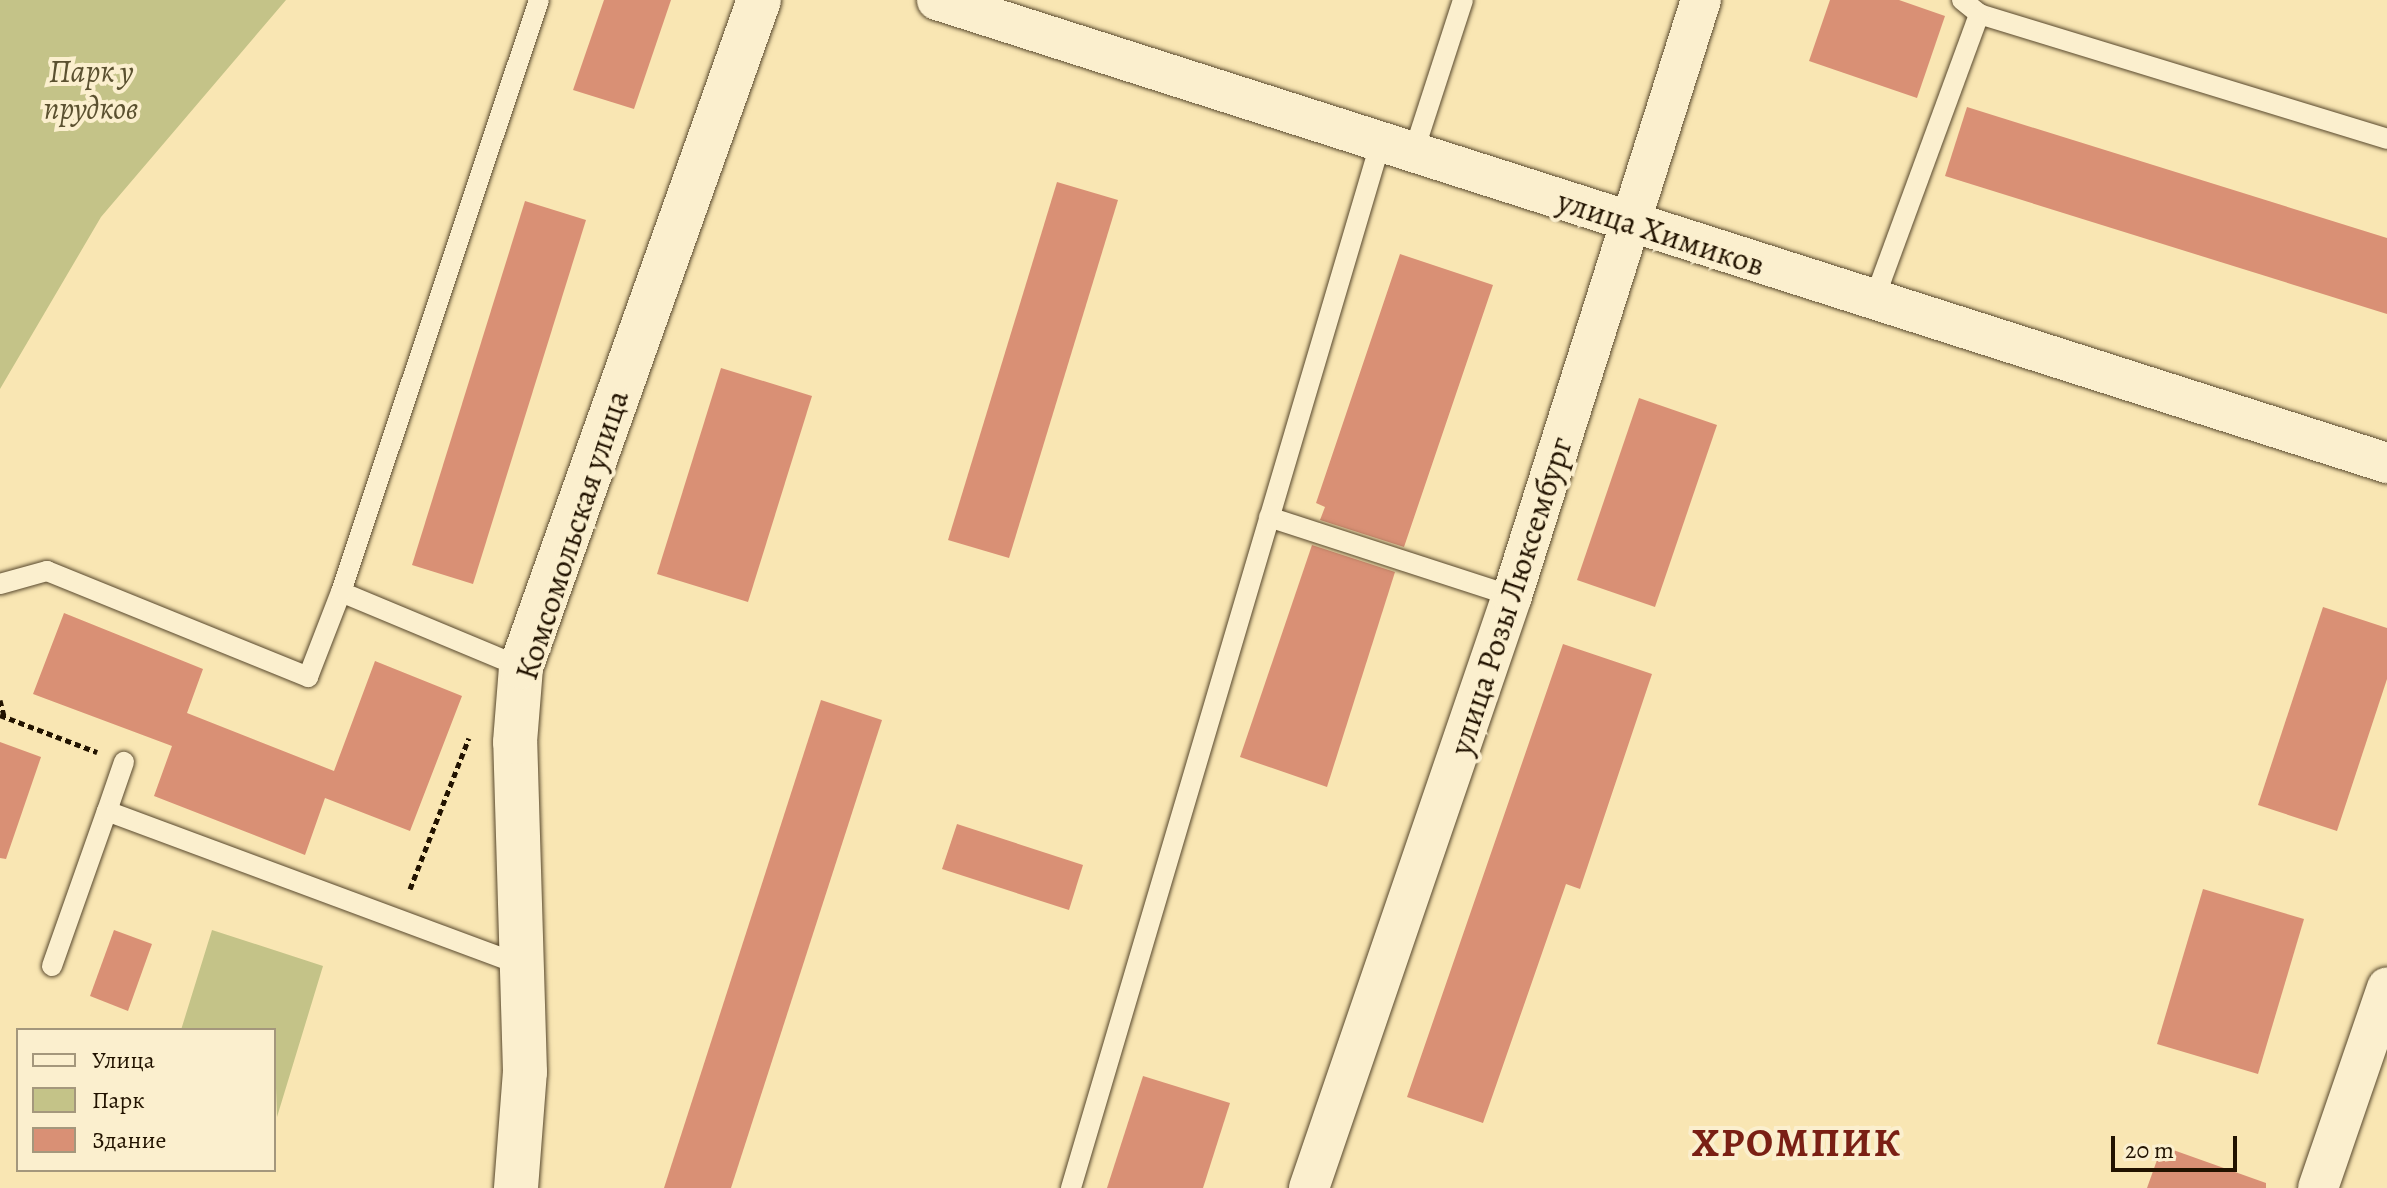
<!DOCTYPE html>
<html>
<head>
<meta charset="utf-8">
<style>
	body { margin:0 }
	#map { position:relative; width:2387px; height:1188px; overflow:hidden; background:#f9e6b3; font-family:Alegreya,serif }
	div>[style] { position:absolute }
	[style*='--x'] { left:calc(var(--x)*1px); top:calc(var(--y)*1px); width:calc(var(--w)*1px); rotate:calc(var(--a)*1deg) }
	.green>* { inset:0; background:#c4c388 }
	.building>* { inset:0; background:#d99075 }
	.path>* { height:5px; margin-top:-2.5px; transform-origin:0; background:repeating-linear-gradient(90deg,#221300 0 6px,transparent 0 10px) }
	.roads { filter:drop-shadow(0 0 2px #58482d) drop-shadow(0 0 2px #58482d) }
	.lane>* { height:20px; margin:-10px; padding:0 10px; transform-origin:10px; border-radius:10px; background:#fbefce }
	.street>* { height:40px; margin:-20px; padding:0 20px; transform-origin:20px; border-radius:20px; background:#fbefce }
	.secondary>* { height:44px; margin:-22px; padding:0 22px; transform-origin:22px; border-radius:22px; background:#fbefce }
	span { translate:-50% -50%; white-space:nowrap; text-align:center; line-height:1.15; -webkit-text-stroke:8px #fbefce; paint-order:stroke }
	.park-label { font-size:32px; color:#5b5130; font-style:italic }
	.street-label { font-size:32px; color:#221300 }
	.district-label { font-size:40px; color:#7a1f14; font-weight:700; letter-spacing:2px }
	.legend { position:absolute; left:16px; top:1028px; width:260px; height:144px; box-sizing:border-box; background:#fbefce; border:2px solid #a4977c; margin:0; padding:10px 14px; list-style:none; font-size:24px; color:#221300 }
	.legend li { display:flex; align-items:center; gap:16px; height:40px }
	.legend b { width:40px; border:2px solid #a4977c }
	.scale { position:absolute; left:2111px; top:1136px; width:126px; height:36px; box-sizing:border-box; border:4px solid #221300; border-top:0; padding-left:10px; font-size:24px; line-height:28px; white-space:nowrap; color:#221300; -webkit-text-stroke:6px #fbefce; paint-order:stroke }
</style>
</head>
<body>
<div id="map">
	<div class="green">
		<i style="clip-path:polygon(0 0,286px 0,101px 217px,0 389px)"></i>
		<i style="clip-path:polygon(212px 930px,323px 966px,277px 1117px,274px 1030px,181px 1030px)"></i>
	</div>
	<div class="building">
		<i style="clip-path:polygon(604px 0,671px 0,634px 109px,573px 90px)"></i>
		<i style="clip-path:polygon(1830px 0,1899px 0,1945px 16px,1917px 98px,1809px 61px)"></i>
		<i style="clip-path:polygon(1967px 107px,2387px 238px,2387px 314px,1945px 176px)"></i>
		<i style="clip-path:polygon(1057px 182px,1118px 200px,1009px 558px,948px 540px)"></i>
		<i style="clip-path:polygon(525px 201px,586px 220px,473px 584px,412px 565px)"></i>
		<i style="clip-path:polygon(1400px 254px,1493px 285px,1404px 547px,1320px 520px,1325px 507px,1316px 503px)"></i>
		<i style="clip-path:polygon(721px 368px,812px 396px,748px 602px,657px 574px)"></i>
		<i style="clip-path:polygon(1639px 398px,1717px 425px,1655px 607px,1577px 580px)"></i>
		<i style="clip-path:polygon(1312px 545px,1395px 572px,1327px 787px,1240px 757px)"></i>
		<i style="clip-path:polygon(2323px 607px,2387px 628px,2387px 679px,2337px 831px,2258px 805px)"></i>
		<i style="clip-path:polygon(64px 613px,203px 669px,187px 713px,334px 771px,375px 661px,462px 696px,410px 831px,325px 798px,305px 855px,154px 796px,172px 746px,33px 694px)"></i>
		<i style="clip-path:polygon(1563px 644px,1652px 674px,1580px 889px,1566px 884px,1483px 1123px,1407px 1097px)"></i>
		<i style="clip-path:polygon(821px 700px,882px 720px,731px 1188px,664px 1188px)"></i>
		<i style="clip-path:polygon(0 742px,41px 757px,6px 859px,0 858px)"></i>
		<i style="clip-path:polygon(957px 824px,1083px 865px,1069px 910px,942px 869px)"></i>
		<i style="clip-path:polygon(2203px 889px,2304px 919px,2258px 1074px,2157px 1044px)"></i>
		<i style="clip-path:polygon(114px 930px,152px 944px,128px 1011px,90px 996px)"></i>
		<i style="clip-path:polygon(1143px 1076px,1230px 1103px,1203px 1188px,1107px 1188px)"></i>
		<i style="clip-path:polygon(2162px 1146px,2266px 1183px,2266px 1188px,2147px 1188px)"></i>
	</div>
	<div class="path">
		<i style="--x:0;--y:700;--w:16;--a:76"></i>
		<i style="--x:0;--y:715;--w:104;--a:20.9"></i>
		<i style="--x:410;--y:889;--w:162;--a:-68.7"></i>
	</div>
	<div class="roads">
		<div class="lane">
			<i style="--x:1962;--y:0;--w:22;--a:39"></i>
			<i style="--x:1979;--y:14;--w:427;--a:17"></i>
			<i style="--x:1413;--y:154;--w:162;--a:-72"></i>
			<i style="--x:1874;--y:300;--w:305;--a:-69.8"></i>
			<i style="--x:1269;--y:517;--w:256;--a:18"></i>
			<i style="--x:0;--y:584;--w:49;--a:-15.5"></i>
			<i style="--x:47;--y:571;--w:282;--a:22.1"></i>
			<i style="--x:308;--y:677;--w:91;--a:-68.8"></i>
			<i style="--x:521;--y:667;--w:195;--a:-157.4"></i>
			<i style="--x:341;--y:592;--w:624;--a:-71.51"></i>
			<i style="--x:107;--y:811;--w:52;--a:-70.9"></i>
			<i style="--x:52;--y:966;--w:164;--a:-70.5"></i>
			<i style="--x:107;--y:811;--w:443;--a:20.4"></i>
			<i style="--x:1071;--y:1188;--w:1089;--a:-73.51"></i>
		</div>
		<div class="street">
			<i style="--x:937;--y:0;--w:1522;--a:17.71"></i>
			<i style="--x:1309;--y:1188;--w:626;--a:-71.07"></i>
			<i style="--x:1512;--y:596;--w:625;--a:-72.41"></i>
			<i style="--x:2318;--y:1188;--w:212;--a:-71"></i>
		</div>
		<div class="secondary">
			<i style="--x:516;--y:1188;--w:116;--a:-85.6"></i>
			<i style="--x:525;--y:1072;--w:330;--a:-91.7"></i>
			<i style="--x:515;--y:742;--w:75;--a:-85.4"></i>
			<i style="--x:521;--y:667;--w:708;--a:-70.36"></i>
		</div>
	</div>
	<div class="park-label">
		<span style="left:91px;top:90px">Парк у<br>прудков</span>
	</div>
	<div class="street-label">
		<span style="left:1661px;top:233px;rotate:18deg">улица Химиков</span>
		<span style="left:572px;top:535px;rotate:-72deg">Комсомольская улица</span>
		<span style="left:1511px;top:596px;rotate:-72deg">улица Розы Люксембург</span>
	</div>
	<div class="district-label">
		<span style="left:1797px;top:1143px">ХРОМПИК</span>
	</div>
	<ul class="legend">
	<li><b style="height:10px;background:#fbefce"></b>Улица</li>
	<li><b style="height:22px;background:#c4c388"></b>Парк</li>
	<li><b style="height:22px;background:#d99075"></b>Здание</li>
	</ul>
	<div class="scale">20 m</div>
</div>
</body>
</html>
